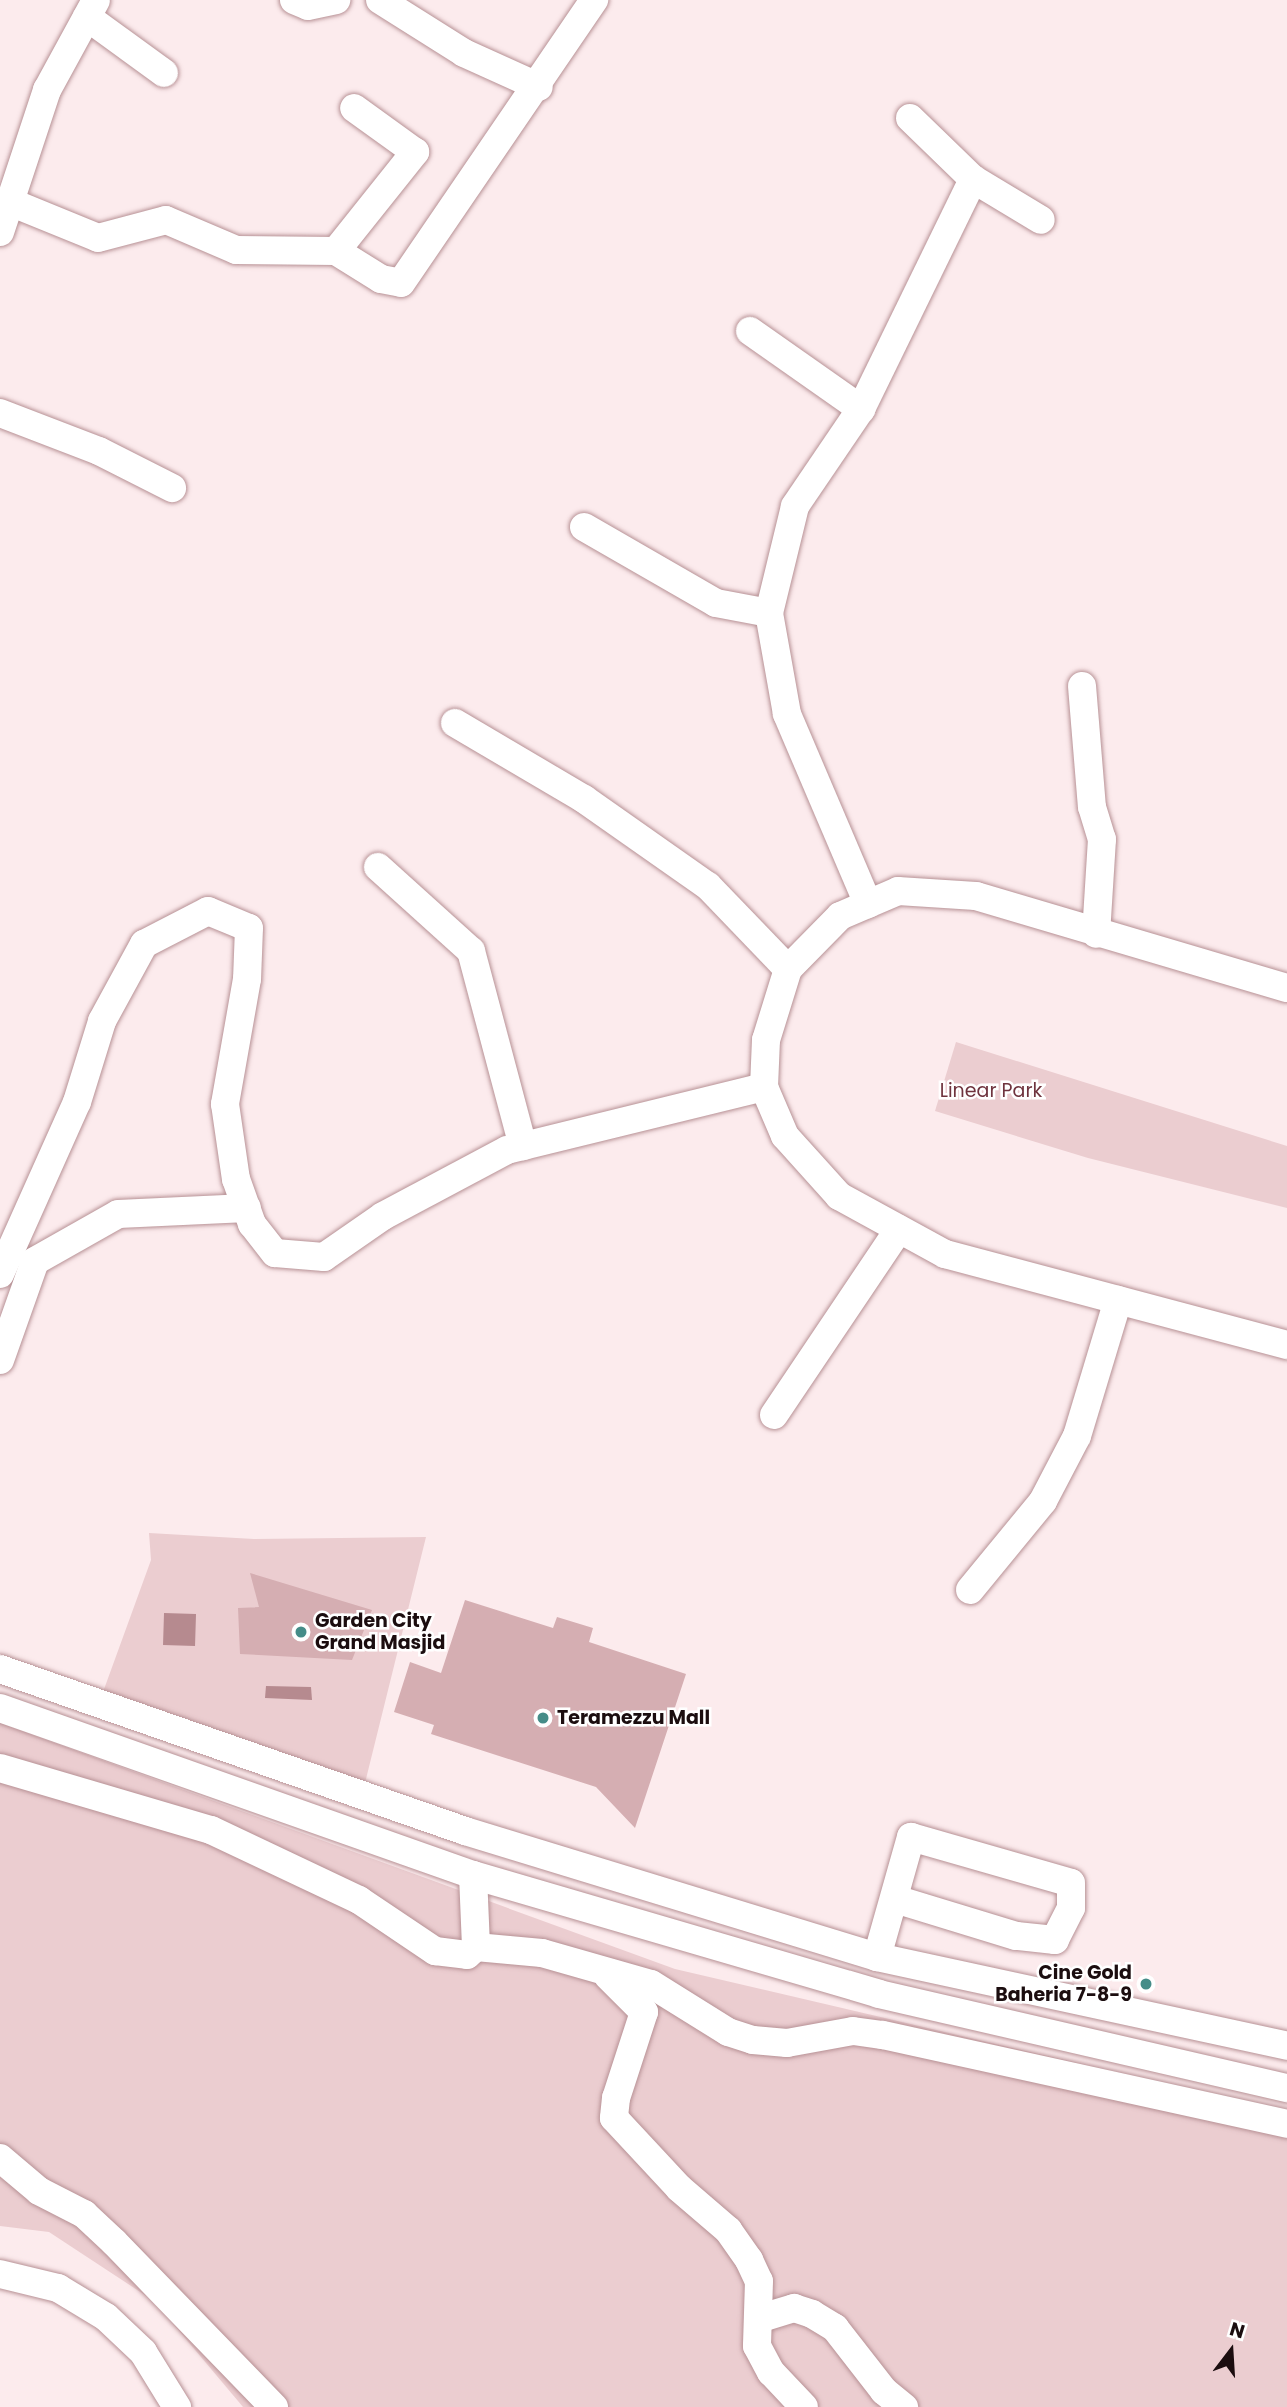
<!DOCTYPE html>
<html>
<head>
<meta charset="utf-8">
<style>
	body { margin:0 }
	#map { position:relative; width:1287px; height:2407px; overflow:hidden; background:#fcebed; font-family:Poppins,sans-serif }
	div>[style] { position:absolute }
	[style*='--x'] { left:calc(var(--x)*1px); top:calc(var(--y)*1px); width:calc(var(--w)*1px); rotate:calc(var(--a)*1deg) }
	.green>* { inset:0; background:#ebcdd0 }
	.water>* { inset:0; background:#b68a8f }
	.building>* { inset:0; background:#d5aeb2 }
	.roads { filter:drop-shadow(0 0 2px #b79195) drop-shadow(0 0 2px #b79195) }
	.minor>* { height:28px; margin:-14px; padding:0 14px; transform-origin:14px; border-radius:14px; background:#fff }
	.dots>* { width:19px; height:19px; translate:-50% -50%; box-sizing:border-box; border:4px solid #fff; border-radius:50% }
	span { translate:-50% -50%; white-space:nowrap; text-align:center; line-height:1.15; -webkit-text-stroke:5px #fff; paint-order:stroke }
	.park-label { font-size:19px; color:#6f333e }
	.poi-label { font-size:19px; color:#1b0d0f; font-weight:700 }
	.left { translate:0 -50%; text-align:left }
	.right { translate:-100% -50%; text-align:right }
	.north { position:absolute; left:1196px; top:2316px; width:70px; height:70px; -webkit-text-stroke:5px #fff; paint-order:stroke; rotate:17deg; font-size:19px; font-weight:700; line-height:28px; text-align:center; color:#1b0d0f }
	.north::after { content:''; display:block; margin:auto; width:24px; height:32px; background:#1b0d0f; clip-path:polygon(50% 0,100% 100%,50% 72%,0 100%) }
</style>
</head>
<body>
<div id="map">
	<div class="green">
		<i style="clip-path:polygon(956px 1042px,1287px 1146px,1287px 1208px,1088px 1158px,935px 1111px)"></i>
		<i style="clip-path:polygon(149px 1533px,254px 1539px,426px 1537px,365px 1783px,103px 1692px,151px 1560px)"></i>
		<i style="clip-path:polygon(0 1723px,675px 1969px,1287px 2112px,1287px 2407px,243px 2407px,154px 2301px,49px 2232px,0 2226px)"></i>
	</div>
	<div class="water">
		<i style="clip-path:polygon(164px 1613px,196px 1614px,195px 1646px,163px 1645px)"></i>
		<i style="clip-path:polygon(266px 1686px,311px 1687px,312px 1700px,265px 1698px)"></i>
	</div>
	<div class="building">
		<i style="clip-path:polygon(250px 1573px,372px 1610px,352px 1660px,240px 1654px,238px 1608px,259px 1607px)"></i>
		<i style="clip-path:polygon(465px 1600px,553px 1628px,557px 1617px,593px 1628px,589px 1642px,686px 1674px,635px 1828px,596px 1787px,431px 1734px,434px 1725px,394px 1712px,410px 1662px,441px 1673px)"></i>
	</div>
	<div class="roads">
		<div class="minor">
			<i style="--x:294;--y:0;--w:15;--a:23"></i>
			<i style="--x:308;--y:6;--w:29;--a:-12"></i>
			<i style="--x:380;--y:0;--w:99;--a:32.2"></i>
			<i style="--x:464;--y:53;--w:82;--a:24.4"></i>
			<i style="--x:87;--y:17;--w:95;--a:36"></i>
			<i style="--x:910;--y:118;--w:88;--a:44.1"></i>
			<i style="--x:973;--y:179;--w:79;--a:31.1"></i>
			<i style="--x:10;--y:202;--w:95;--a:22.2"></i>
			<i style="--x:98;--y:238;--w:70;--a:-14.8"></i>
			<i style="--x:166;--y:220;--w:76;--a:23.2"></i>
			<i style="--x:236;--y:250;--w:100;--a:0.6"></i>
			<i style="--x:336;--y:251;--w:53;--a:31.9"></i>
			<i style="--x:381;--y:279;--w:20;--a:11"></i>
			<i style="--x:401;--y:283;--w:343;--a:-55.7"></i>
			<i style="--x:0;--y:232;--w:150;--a:-71.7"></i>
			<i style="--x:47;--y:90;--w:102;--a:-61.4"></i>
			<i style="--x:336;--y:251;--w:127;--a:-51.4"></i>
			<i style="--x:415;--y:152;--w:75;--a:-144.2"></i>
			<i style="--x:750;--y:331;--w:136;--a:35.1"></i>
			<i style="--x:0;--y:413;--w:106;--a:21"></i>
			<i style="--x:99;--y:451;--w:82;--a:26.9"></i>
			<i style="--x:584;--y:527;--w:152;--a:29.9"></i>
			<i style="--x:716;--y:603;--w:54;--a:10.7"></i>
			<i style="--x:1082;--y:686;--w:121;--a:85.3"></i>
			<i style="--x:1092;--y:807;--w:34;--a:73"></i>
			<i style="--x:1102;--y:839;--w:95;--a:93.6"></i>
			<i style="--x:455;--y:723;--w:150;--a:30.5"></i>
			<i style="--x:584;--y:799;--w:151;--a:35.1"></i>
			<i style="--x:708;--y:886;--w:115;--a:46.1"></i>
			<i style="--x:378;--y:867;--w:125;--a:42.1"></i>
			<i style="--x:471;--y:951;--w:202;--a:75.1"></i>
			<i style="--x:868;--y:904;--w:207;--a:-113.1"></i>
			<i style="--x:787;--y:714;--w:103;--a:-100.1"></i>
			<i style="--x:769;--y:613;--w:110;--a:-76.3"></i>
			<i style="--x:795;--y:506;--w:117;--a:-55.8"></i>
			<i style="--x:861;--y:409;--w:256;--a:-64"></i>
			<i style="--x:764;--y:1087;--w:47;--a:-87.6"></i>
			<i style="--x:766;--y:1040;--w:74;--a:-72.8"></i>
			<i style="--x:788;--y:969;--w:74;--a:-45.5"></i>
			<i style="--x:840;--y:916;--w:63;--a:-23.3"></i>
			<i style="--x:898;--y:891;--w:78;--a:3.7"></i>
			<i style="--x:976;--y:896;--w:324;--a:16.5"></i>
			<i style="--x:0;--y:1274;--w:188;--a:-65.9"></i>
			<i style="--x:77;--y:1102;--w:85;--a:-72.8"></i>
			<i style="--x:102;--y:1021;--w:88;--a:-61.4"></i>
			<i style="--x:144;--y:944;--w:72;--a:-27.3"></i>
			<i style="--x:208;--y:911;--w:44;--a:22.5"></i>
			<i style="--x:249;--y:928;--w:51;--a:92.2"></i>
			<i style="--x:247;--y:979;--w:127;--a:100"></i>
			<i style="--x:225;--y:1104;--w:76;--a:81.7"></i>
			<i style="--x:236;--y:1179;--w:48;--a:70.4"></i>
			<i style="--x:252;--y:1224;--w:37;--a:52"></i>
			<i style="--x:275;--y:1253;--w:49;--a:4.7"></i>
			<i style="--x:324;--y:1257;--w:72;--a:-34.8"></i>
			<i style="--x:383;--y:1216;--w:140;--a:-28"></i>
			<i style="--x:507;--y:1150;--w:265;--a:-13.8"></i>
			<i style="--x:764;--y:1087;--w:53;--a:66.8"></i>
			<i style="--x:785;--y:1136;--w:81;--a:48"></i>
			<i style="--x:839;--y:1196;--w:121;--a:28.7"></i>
			<i style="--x:945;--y:1254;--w:354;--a:14.9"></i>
			<i style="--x:0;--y:1360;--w:105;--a:-70.5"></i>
			<i style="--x:35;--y:1261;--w:95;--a:-29.5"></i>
			<i style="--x:118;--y:1214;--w:129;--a:-2.7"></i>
			<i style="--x:774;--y:1415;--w:224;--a:-56.1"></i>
			<i style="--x:970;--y:1590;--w:115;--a:-50.6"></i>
			<i style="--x:1043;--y:1501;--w:73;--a:-62.4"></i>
			<i style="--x:1077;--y:1436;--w:142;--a:-73.2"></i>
			<i style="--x:0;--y:1669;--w:492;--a:19.2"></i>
			<i style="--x:465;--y:1831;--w:431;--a:17"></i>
			<i style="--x:877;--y:1957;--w:420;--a:12.2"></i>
			<i style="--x:0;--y:1708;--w:502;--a:19.45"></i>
			<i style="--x:473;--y:1875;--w:423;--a:16.3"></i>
			<i style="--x:879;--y:1994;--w:419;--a:13"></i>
			<i style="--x:0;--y:1768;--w:220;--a:16.4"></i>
			<i style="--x:211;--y:1830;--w:164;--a:25.3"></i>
			<i style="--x:359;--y:1900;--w:92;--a:33.9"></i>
			<i style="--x:435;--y:1951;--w:32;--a:7"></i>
			<i style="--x:467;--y:1955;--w:12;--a:-42"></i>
			<i style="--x:473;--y:1875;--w:72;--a:87.6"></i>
			<i style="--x:476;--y:1947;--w:66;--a:5.2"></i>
			<i style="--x:542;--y:1953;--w:113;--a:15.9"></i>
			<i style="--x:651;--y:1984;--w:91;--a:31.9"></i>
			<i style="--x:728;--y:2032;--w:26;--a:18"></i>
			<i style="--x:753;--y:2040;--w:34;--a:5"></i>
			<i style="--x:787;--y:2043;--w:67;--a:-10.3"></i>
			<i style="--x:853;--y:2031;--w:30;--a:8"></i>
			<i style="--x:883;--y:2035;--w:414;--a:12.4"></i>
			<i style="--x:877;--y:1957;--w:125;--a:-74.2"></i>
			<i style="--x:911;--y:1837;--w:166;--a:16"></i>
			<i style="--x:1071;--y:1883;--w:25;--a:90"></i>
			<i style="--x:1071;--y:1908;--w:36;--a:117"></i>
			<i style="--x:1055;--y:1940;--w:39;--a:-174"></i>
			<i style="--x:1016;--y:1936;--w:127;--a:-163"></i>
			<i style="--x:608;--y:1976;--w:51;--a:45"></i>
			<i style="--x:644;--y:2012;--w:90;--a:108"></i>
			<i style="--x:616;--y:2098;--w:20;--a:96"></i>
			<i style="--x:614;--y:2118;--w:96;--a:47.1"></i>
			<i style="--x:679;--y:2188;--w:65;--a:40.6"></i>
			<i style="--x:728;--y:2230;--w:37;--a:55"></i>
			<i style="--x:749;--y:2260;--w:23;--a:65"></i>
			<i style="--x:759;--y:2281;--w:65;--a:91.8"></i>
			<i style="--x:757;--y:2346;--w:30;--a:62"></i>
			<i style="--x:771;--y:2372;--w:48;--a:46.7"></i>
			<i style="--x:0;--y:2158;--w:51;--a:40.2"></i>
			<i style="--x:39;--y:2191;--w:51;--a:27.1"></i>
			<i style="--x:84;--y:2214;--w:41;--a:43"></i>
			<i style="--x:114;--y:2242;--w:230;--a:45.9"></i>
			<i style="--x:0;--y:2274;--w:60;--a:13.6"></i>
			<i style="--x:58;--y:2288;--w:56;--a:31.1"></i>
			<i style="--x:106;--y:2317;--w:51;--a:43.4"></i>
			<i style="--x:143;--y:2352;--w:65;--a:58.3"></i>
			<i style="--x:758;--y:2319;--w:38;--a:-17"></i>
			<i style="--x:794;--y:2308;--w:19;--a:18"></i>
			<i style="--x:812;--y:2314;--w:27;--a:31"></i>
			<i style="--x:835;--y:2328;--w:80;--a:52.1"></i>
			<i style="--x:884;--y:2391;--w:26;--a:39"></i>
		</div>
	</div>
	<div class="dots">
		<i style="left:301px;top:1632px;background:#458c88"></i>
		<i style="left:543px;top:1718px;background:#458c88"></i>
		<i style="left:1146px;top:1984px;background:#458c88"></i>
	</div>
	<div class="park-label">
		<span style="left:991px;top:1091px">Linear Park</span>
	</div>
	<div class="poi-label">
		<span class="left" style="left:315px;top:1632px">Garden City<br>Grand Masjid</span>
		<span class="left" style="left:557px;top:1718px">Teramezzu Mall</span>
		<span class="right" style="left:1132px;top:1984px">Cine Gold<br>Baheria 7-8-9</span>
	</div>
	<div class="north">N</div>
</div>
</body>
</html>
